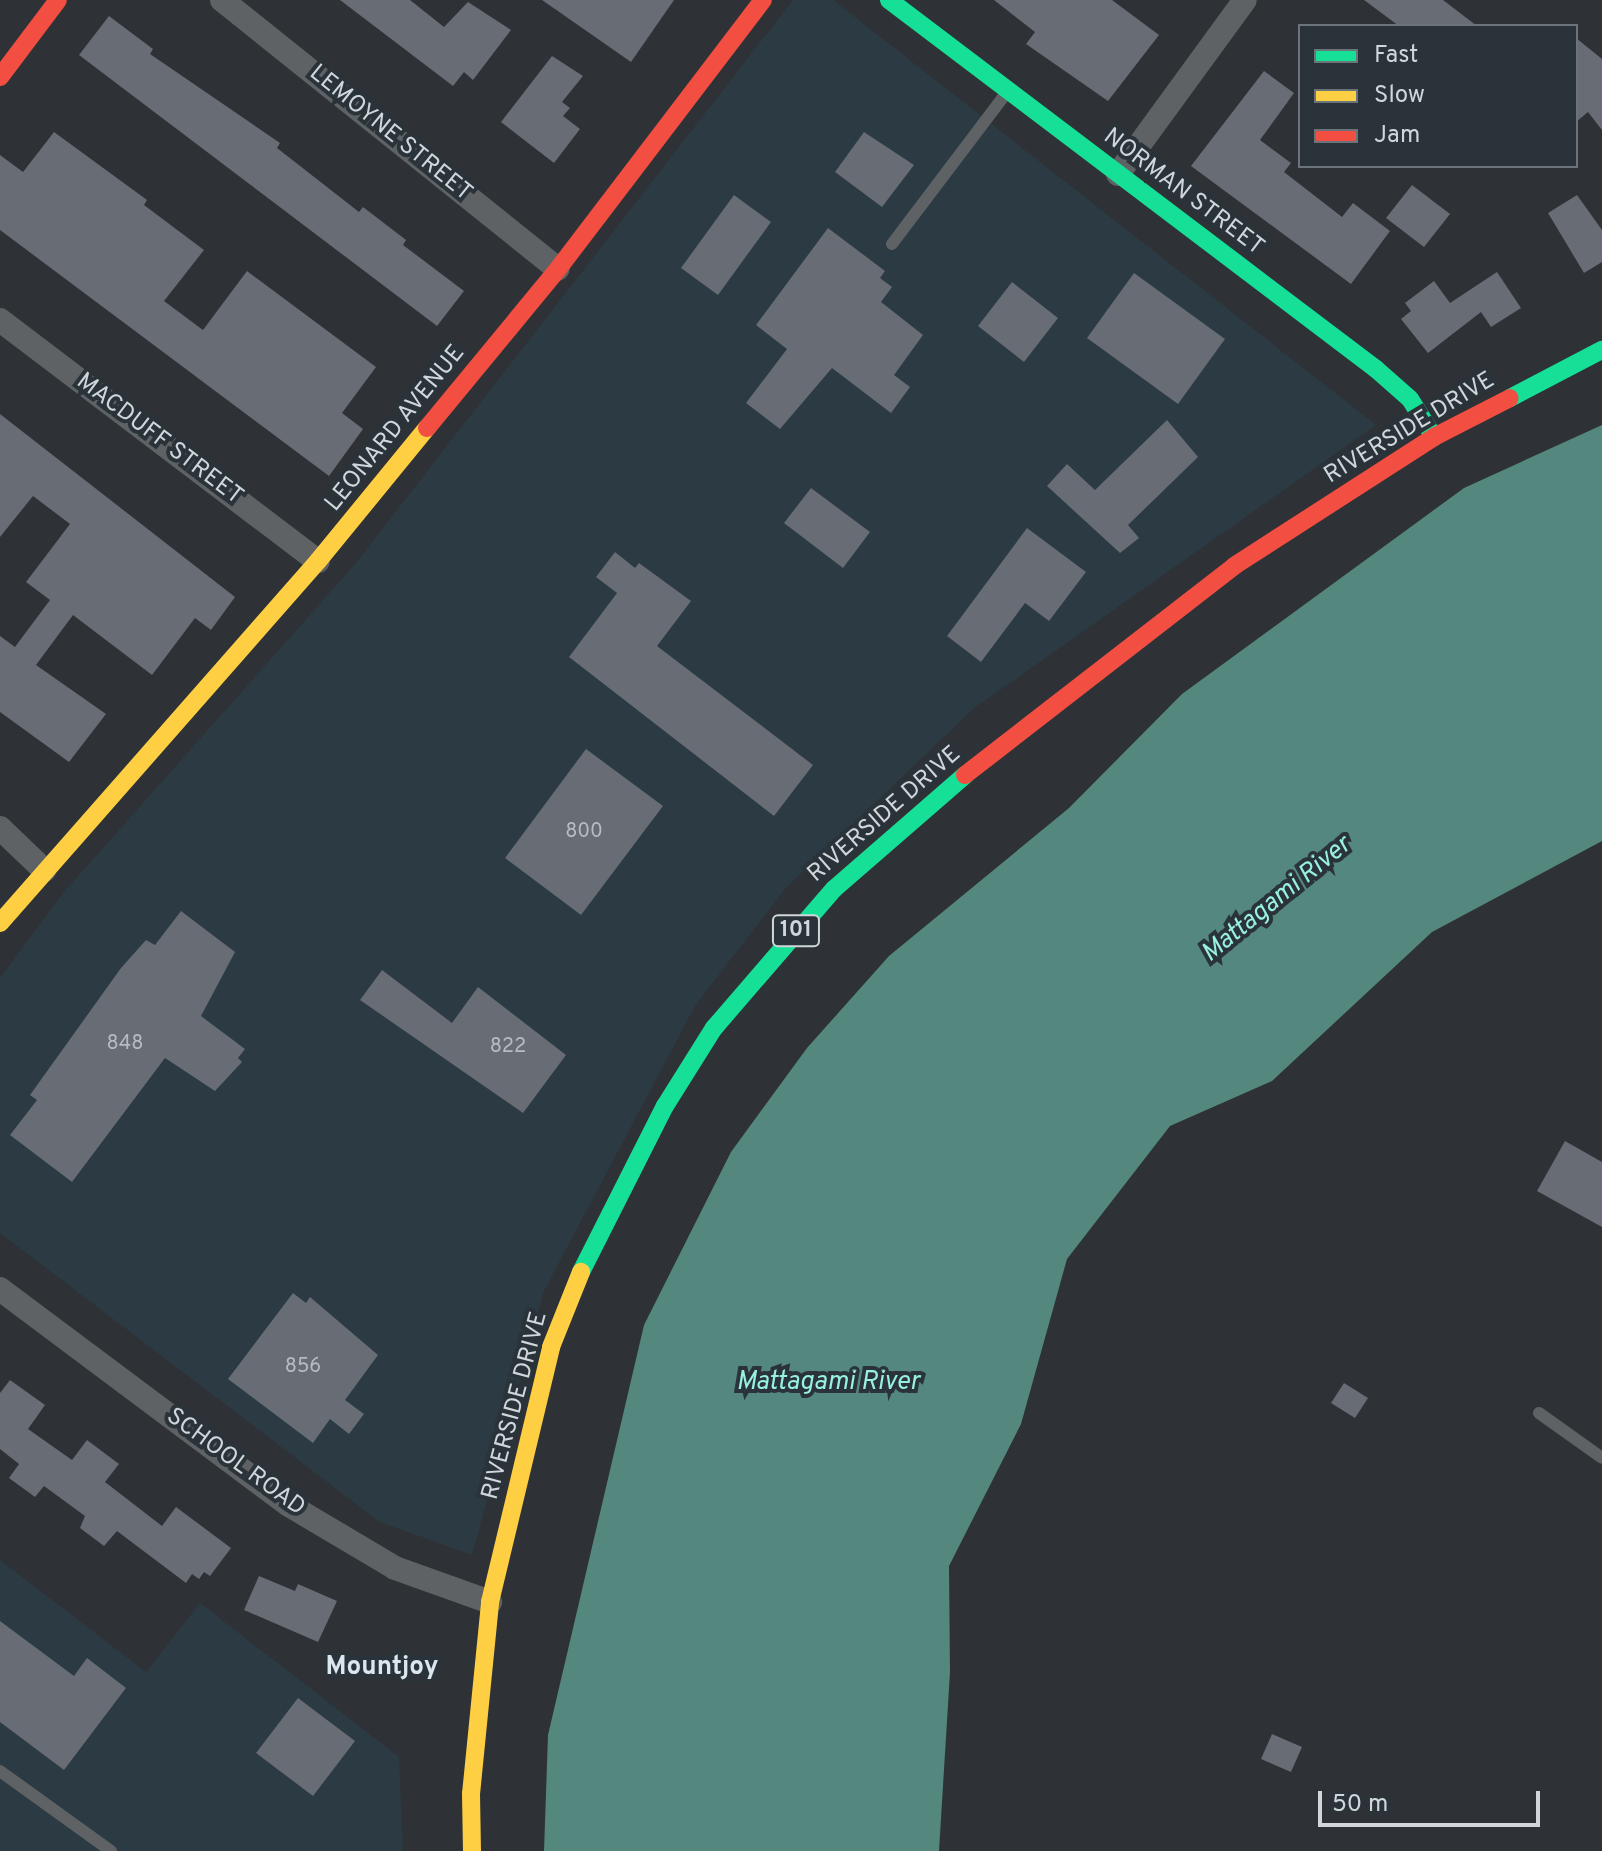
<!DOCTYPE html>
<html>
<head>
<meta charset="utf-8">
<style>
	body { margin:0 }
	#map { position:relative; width:1602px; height:1851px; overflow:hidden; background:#2e3236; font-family:Overpass,sans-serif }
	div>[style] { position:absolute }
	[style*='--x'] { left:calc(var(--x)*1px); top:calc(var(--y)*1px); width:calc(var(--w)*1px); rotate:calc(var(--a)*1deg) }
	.built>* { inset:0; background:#2b3a43 }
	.water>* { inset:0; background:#54877d }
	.building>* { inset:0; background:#676c75 }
	.lane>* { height:12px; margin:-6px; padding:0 6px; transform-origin:6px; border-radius:6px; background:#5e6264 }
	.street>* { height:24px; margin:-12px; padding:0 12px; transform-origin:12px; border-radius:12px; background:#5e6264 }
	.fast>* { height:18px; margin:-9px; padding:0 9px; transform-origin:9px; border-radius:9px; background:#16e098 }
	.slow>* { height:18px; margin:-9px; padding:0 9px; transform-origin:9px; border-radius:9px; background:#ffcf43 }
	.jam>* { height:18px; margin:-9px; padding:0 9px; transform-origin:9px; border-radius:9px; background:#f24e42 }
	span { translate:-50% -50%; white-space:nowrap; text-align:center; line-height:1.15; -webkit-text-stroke:8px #2a3339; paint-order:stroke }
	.number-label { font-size:20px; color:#b6bcc1 }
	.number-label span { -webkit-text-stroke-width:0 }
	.shield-label span { padding:2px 6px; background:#2a3339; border:2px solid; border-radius:6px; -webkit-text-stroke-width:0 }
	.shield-label { font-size:22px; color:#d0d6da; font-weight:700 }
	.street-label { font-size:24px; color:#d0d6da }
	.water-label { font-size:26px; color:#97f1de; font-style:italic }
	.neighbourhood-label { font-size:26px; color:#dbe6ee; font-weight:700 }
	.legend { position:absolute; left:1298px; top:24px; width:280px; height:144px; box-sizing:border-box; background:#2a3339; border:2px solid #6c7479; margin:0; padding:10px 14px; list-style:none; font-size:24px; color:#d0d6da }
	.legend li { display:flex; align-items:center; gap:16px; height:40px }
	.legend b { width:40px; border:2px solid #6c7479 }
	.scale { position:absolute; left:1318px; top:1791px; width:222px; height:36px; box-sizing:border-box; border:4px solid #d0d6da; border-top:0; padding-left:10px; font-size:24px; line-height:28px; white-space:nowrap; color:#d0d6da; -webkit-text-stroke:6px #2a3339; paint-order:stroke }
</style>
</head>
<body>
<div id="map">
	<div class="built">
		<i style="clip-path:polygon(793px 0,833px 0,1376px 425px,973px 709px,784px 890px,695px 1006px,544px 1291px,472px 1555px,380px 1522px,0 1233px,0 978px,64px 892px,356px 563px)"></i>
		<i style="clip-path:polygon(0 1560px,146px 1672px,200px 1603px,399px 1757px,403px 1851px,0 1851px)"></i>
	</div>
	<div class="water">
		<i style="clip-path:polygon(1602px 425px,1602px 841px,1432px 932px,1272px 1081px,1170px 1126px,1067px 1259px,1021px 1424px,949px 1566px,950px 1672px,939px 1851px,544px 1851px,548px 1735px,644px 1325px,731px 1152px,807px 1048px,889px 956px,1069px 808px,1182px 694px,1464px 488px)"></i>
	</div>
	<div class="building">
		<i style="clip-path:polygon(340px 0,410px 0,444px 27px,468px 2px,511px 30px,473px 80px,464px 72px,453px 86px)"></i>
		<i style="clip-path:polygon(542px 0,674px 0,631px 62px)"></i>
		<i style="clip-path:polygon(994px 0,1112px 0,1159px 35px,1108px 101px,1026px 44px,1035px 32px)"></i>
		<i style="clip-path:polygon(1364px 0,1443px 0,1477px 26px,1399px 26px)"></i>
		<i style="clip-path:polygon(109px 16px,153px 49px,150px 54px,280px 143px,277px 148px,359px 212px,363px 207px,406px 240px,403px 245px,464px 291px,437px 326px,79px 55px)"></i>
		<i style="clip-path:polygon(1576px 38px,1602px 59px,1602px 130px,1588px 112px,1576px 122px)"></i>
		<i style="clip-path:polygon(552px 56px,583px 76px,562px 102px,570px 108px,563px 116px,580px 129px,554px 163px,501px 122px)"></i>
		<i style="clip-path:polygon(1264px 71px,1294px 93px,1260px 140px,1291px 163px,1284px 172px,1342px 217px,1353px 203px,1390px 231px,1351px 284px,1191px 166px)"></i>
		<i style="clip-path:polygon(54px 132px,147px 200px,144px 205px,204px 250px,164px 301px,203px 330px,247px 271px,376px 367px,342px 413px,363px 429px,329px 476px,0 230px,0 155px,23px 172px)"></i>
		<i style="clip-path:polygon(864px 132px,914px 165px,882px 207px,835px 172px)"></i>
		<i style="clip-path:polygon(1412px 185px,1450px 214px,1424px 247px,1386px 218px)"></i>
		<i style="clip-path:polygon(734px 195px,771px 222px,718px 295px,681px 268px)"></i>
		<i style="clip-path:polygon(1577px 195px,1602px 230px,1602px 262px,1584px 273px,1548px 213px)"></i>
		<i style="clip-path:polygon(828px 228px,885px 271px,880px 278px,892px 287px,881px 302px,923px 335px,894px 375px,910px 387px,891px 413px,832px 368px,780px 429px,746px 403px,787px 349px,756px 325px)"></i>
		<i style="clip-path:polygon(1497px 272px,1521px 308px,1491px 327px,1481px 312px,1428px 353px,1401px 319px,1411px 311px,1405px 303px,1434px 281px,1450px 303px)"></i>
		<i style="clip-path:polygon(1134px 273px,1225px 339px,1178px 404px,1087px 338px)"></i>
		<i style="clip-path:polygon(1012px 282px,1058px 318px,1024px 362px,978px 326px)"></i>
		<i style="clip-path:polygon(0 414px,235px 597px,211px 630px,195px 618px,152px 675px,73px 615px,36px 665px,106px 714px,69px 762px,0 712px,0 636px,15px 647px,50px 600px,26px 582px,70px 524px,33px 496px,0 537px)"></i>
		<i style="clip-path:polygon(1167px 420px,1198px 457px,1128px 525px,1139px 538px,1120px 553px,1047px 486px,1067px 464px,1095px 490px)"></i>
		<i style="clip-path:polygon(811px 488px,870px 532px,843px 568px,784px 523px)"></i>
		<i style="clip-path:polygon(1027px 528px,1086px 572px,1049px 621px,1025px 603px,981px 662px,947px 636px)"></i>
		<i style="clip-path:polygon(615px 552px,635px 568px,639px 563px,691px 601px,657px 646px,813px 765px,774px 816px,569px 657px,617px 593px,596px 577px)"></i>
		<i style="clip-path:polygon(586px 749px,663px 806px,581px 915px,505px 858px)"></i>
		<i style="clip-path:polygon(181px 911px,235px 952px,201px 1016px,245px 1049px,238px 1058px,242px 1062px,215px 1091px,165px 1058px,72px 1182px,10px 1135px,37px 1100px,30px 1095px,121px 968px,146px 940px,155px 945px)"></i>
		<i style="clip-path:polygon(382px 970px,452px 1023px,478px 987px,566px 1055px,523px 1113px,360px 1000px)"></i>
		<i style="clip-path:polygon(1565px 1141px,1602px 1162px,1602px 1227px,1537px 1191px)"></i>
		<i style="clip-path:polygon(293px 1293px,306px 1303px,310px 1297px,378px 1355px,345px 1400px,364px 1414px,349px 1434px,330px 1419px,313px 1443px,228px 1379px)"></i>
		<i style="clip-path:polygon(10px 1380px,45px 1405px,28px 1429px,72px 1460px,87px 1440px,119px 1464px,105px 1482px,162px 1526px,176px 1507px,231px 1548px,210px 1576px,204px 1572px,199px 1579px,192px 1574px,186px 1583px,117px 1531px,104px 1546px,80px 1528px,85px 1516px,44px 1486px,35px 1497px,9px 1478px,19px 1464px,0 1449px,0 1393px)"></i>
		<i style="clip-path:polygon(1344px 1383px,1368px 1398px,1355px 1418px,1331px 1403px)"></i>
		<i style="clip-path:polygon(259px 1576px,295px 1591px,298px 1584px,337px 1601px,318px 1642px,244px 1610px)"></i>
		<i style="clip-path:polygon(0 1621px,74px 1676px,87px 1658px,126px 1688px,64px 1770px,0 1722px)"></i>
		<i style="clip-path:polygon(298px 1698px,355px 1741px,313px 1796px,256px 1753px)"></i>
		<i style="clip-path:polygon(1272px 1734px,1302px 1747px,1291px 1772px,1261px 1759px)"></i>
	</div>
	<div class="lane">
		<i style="--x:892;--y:244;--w:189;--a:-52.9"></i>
		<i style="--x:1539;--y:1413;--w:77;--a:35.5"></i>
		<i style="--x:0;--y:1771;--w:137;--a:35.8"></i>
	</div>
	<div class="street">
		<i style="--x:222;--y:0;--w:430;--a:38.7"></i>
		<i style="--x:1118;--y:174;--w:215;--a:-53.9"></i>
		<i style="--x:0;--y:320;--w:399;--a:37.2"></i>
		<i style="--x:0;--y:828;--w:61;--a:43.7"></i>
		<i style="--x:0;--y:1289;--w:361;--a:36.8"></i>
		<i style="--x:289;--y:1505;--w:123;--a:30.7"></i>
		<i style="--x:395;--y:1568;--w:101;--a:19.7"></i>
	</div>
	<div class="fast">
		<i style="--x:889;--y:0;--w:611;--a:37.15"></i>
		<i style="--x:1376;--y:369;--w:45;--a:41.4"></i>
		<i style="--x:1410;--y:399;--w:45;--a:57.7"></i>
		<i style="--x:1510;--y:398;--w:104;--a:-27.6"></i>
		<i style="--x:581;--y:1272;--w:186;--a:-63.2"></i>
		<i style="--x:665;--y:1106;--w:92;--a:-57.9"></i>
		<i style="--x:714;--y:1028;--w:184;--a:-49.2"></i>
		<i style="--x:834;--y:889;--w:174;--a:-41"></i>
	</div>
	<div class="slow">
		<i style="--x:0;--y:923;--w:482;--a:-48.7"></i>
		<i style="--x:318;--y:561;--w:172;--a:-50.7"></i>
		<i style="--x:472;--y:1851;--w:57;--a:-91"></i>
		<i style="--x:471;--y:1794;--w:193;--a:-84.3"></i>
		<i style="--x:490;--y:1602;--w:262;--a:-76.5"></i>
		<i style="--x:551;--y:1347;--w:81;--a:-68.2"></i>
	</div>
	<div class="jam">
		<i style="--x:0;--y:77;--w:96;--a:-53"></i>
		<i style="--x:427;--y:428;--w:206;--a:-50.5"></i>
		<i style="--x:558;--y:269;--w:338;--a:-52.7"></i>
		<i style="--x:965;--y:775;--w:341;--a:-37.8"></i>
		<i style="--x:1234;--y:566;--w:238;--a:-32.8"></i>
		<i style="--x:1434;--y:437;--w:85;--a:-27.2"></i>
	</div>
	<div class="number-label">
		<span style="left:584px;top:832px">800</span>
		<span style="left:125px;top:1044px">848</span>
		<span style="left:508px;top:1047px">822</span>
		<span style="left:303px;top:1367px">856</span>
	</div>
	<div class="shield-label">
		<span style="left:796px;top:931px">101</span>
	</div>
	<div class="street-label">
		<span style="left:390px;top:134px;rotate:39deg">LEMOYNE STREET</span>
		<span style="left:1183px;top:193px;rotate:37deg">NORMAN STREET</span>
		<span style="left:396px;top:429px;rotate:-51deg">LEONARD AVENUE</span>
		<span style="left:1410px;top:429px;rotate:-31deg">RIVERSIDE DRIVE</span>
		<span style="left:159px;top:440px;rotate:37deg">MACDUFF STREET</span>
		<span style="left:885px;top:815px;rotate:-41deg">RIVERSIDE DRIVE</span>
		<span style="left:516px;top:1406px;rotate:-75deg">RIVERSIDE DRIVE</span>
		<span style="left:235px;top:1463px;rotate:36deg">SCHOOL ROAD</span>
	</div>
	<div class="water-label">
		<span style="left:1277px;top:900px;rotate:-39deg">Mattagami River</span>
		<span style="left:828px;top:1383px">Mattagami River</span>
	</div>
	<div class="neighbourhood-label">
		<span style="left:382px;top:1668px">Mountjoy</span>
	</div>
	<ul class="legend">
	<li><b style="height:10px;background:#16e098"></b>Fast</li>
	<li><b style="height:10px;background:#ffcf43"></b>Slow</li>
	<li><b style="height:10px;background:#f24e42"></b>Jam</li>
	</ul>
	<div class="scale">50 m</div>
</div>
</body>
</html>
